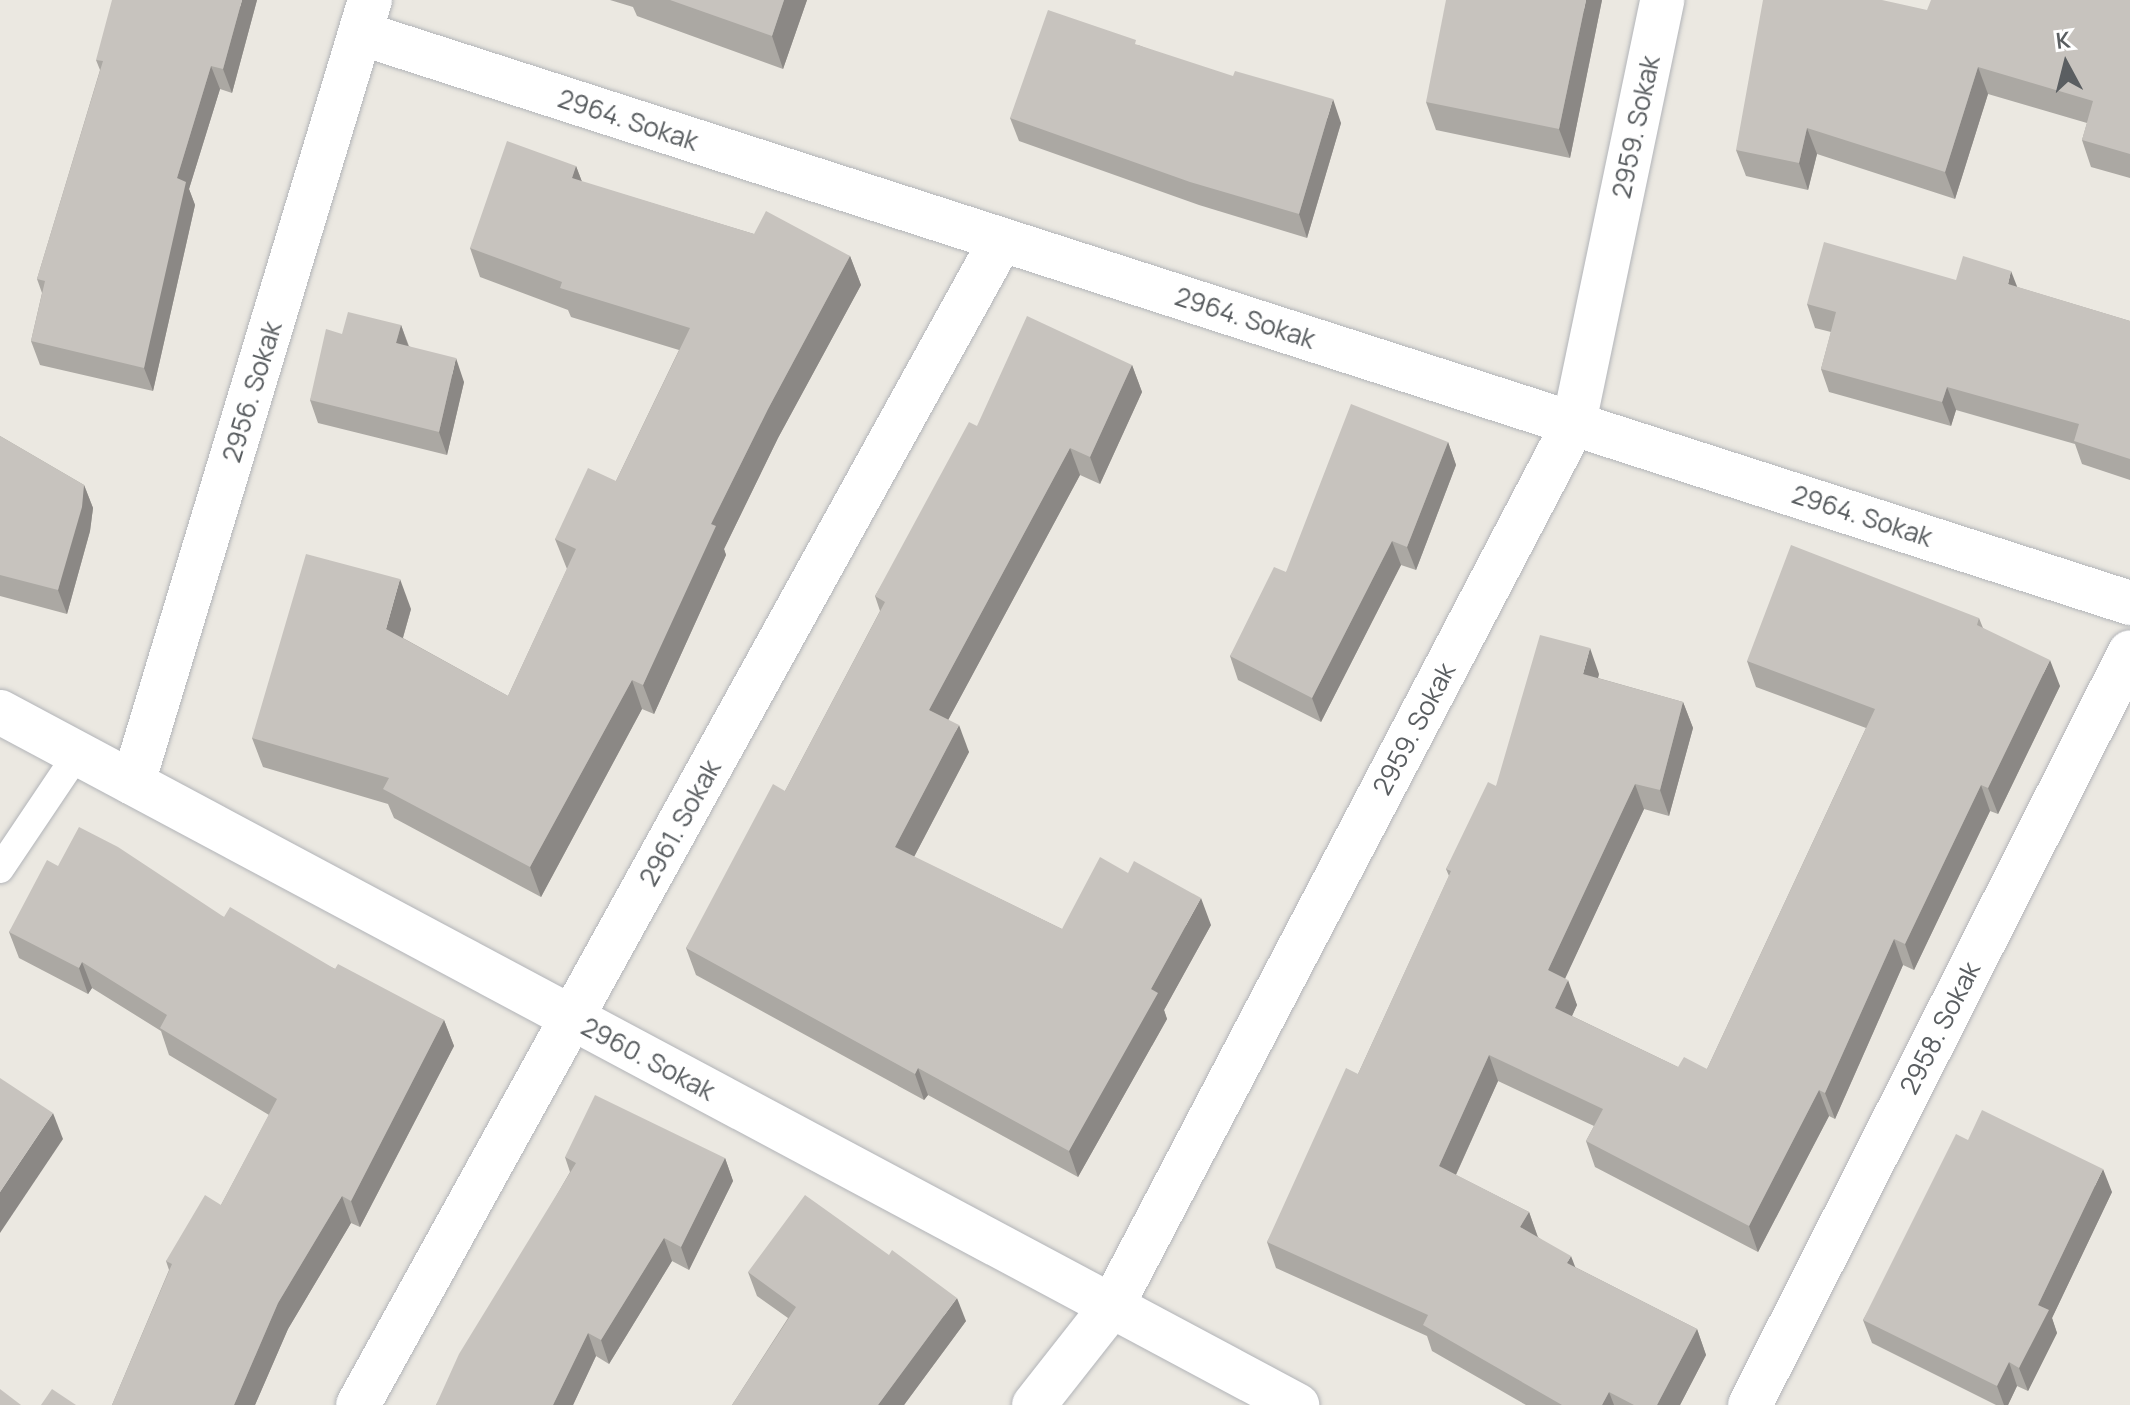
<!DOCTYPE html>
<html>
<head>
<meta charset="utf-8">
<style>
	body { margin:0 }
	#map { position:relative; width:2130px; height:1405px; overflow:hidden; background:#ebe8e1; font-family:Manrope,sans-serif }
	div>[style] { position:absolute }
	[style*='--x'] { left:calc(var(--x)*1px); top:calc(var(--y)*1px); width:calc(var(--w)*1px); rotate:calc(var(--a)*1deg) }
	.roads { filter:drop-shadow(0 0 2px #b2b4b8) drop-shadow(0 0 2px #b2b4b8) }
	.lane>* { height:28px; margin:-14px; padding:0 14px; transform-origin:14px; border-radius:14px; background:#fff }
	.street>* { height:44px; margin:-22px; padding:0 22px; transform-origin:22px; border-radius:22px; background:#fff }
	.wall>* { inset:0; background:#aba8a3 }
	.shaded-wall>* { inset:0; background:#8b8885 }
	.building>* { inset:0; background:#c7c3be }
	span { translate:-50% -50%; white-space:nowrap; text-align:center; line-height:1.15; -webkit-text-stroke:8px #fff; paint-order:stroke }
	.street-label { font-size:26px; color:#5a5e61 }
	.north { position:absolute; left:2026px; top:24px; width:80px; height:80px; -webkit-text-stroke:6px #fff; paint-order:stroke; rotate:353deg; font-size:22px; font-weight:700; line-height:32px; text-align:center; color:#5a5e61 }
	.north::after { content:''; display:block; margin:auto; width:28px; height:36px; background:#5a5e61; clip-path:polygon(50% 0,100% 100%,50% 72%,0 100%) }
</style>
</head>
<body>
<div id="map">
	<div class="roads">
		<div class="lane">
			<i style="--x:0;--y:869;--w:140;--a:-56.1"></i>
		</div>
		<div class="street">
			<i style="--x:360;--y:33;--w:1860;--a:17.85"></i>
			<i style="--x:0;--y:712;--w:1471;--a:28.12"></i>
			<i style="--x:133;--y:783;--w:818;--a:-73.16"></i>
			<i style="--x:358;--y:1405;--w:1331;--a:-61.1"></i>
			<i style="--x:1034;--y:1405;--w:126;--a:-51.8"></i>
			<i style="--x:1112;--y:1306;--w:997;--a:-62.38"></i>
			<i style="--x:1574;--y:423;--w:432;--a:-78.2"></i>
			<i style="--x:1750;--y:1405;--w:843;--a:-63.22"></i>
		</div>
	</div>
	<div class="wall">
		<i style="clip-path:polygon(257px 0,232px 93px,220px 89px,189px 189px,195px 205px,153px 391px,40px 365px,31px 341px,42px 293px,37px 279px,100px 70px,96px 60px)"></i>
		<i style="clip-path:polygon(610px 0,807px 0,783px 69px,637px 16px,633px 7px)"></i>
		<i style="clip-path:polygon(1602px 0,1570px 158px,1436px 130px,1426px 102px)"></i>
		<i style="clip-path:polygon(2130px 0,2130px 178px,2091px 167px,2082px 140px,2087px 123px,1988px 94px,1955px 199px,1817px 154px,1808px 190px,1746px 176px,1736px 150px,1927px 10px)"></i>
		<i style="clip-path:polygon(1138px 45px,1341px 123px,1307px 238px,1199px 205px,1019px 141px,1010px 118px)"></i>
		<i style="clip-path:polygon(576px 166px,582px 182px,754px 234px,850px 256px,861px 285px,778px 438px,724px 549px,726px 555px,654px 714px,642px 709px,541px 897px,394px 818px,388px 804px,263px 767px,252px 738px,411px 609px,403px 638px,508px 696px,567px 569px,555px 539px,616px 481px,679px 350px,571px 317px,568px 310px,480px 277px,470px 248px)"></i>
		<i style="clip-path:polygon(1956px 280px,2017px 287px,2130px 321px,2130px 480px,2082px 464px,2075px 444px,1956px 410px,1951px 426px,1829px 392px,1821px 369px,1831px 332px,1815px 328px,1807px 304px)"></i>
		<i style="clip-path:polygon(401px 325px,409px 346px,464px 382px,447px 455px,318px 423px,310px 400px,342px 334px)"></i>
		<i style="clip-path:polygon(1132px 365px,1142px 392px,1100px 484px,1080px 475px,948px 720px,969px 752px,914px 857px,1062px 929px,1211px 925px,1164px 1010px,1167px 1019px,1078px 1177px,928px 1095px,924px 1100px,696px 975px,686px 948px,785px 791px,880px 611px,875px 596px,977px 426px)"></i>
		<i style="clip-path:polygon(0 436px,84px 485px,93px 508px,90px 531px,67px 614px,0 596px)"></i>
		<i style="clip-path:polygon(1448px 442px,1456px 465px,1416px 570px,1401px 565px,1321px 722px,1238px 680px,1230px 656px,1286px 572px)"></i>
		<i style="clip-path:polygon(1979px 618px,1983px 628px,2060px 686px,1998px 814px,1990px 811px,1914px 970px,1903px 965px,1835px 1119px,1829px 1116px,1758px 1252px,1595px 1167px,1586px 1141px,1594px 1126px,1498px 1081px,1456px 1175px,1529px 1212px,1538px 1237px,1575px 1267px,1697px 1329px,1706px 1355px,1680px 1405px,1526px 1405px,1432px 1351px,1427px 1336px,1276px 1268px,1267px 1242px,1358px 1074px,1449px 876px,1446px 869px,1496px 786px,1599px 674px,1598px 678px,1683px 702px,1693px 728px,1669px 816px,1644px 809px,1565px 978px,1577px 1005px,1572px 1016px,1678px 1067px,1707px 1069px,1866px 728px,1756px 687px,1747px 661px)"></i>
		<i style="clip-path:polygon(58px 866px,224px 917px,444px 1020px,454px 1046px,360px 1227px,351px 1223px,288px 1329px,255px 1405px,112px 1405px,169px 1270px,166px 1261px,221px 1205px,269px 1115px,169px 1055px,161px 1031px,92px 988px,88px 994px,19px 958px,9px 932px)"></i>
		<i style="clip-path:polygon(1968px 1140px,2112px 1192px,2052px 1318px,2057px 1333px,2028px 1391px,2017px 1386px,2008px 1405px,1996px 1405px,1872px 1343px,1863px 1320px)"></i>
		<i style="clip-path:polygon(565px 1157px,725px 1158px,733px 1181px,689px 1270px,672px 1261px,609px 1364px,596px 1356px,573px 1405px,436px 1405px,570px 1172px)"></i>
		<i style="clip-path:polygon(748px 1272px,966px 1321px,904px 1405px,732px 1405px,788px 1318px,757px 1296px)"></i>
	</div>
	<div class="shaded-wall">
		<i style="clip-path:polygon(242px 0,257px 0,232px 93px,223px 69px)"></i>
		<i style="clip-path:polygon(784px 0,807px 0,783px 69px,772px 36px)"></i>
		<i style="clip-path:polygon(1586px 0,1602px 0,1570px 158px,1559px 129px)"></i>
		<i style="clip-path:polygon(211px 66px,220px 89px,189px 189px,195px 205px,153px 391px,144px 368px,177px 178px)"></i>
		<i style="clip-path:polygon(1978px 67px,1988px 94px,1955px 199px,1945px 172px)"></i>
		<i style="clip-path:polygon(1333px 99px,1341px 123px,1307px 238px,1299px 214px)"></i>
		<i style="clip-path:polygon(1807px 128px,1817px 154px,1808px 190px,1799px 163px)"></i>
		<i style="clip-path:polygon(576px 166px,587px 195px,572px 178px)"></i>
		<i style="clip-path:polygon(850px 256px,861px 285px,778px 438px,724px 549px,726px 555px,654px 714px,643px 685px,711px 524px,768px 409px)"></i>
		<i style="clip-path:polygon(2011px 271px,2020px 294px,2008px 284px)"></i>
		<i style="clip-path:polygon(401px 325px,409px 348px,396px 343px)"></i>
		<i style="clip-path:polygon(456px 358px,464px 382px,447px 455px,439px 432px)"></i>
		<i style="clip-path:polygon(1132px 365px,1142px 392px,1100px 484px,1090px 457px)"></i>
		<i style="clip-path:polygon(1947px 387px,1956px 410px,1951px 426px,1942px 402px)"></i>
		<i style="clip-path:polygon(1448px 442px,1456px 465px,1416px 570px,1407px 547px)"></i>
		<i style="clip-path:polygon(1070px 448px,1080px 475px,939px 737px,929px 710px)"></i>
		<i style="clip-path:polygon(84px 485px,93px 508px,90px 531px,67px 614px,58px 590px)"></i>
		<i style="clip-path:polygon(1392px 541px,1401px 565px,1321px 722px,1312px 698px)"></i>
		<i style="clip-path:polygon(400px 579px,411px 609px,397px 658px,386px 629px)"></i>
		<i style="clip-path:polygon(1590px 648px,1599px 674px,1592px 700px,1583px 674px)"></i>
		<i style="clip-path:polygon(2050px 660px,2060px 686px,1998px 814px,1988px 788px)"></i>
		<i style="clip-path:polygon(632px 680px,642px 709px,541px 897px,530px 867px)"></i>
		<i style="clip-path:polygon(1683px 702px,1693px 728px,1669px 816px,1660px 790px)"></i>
		<i style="clip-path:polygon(959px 725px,969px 752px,905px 874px,895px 847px)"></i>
		<i style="clip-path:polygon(1635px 784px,1644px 809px,1557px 996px,1548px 970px)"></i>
		<i style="clip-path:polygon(1981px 785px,1990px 811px,1914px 970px,1905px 944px)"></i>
		<i style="clip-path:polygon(1201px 898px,1211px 925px,1164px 1010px,1167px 1019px,1078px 1177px,1069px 1151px,1151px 989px)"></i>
		<i style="clip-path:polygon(1894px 939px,1903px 965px,1835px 1119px,1825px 1093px)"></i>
		<i style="clip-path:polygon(82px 962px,92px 988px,88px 994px,79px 968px)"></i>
		<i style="clip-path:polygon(1568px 980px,1577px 1005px,1564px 1033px,1555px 1008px)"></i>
		<i style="clip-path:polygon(444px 1020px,454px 1046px,360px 1227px,351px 1201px)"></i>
		<i style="clip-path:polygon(1489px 1055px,1498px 1081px,1448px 1192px,1439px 1166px)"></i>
		<i style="clip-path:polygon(918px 1068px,928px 1095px,924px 1100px,915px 1074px)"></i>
		<i style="clip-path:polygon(1819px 1090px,1829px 1116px,1758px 1252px,1749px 1226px)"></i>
		<i style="clip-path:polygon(53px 1113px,63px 1139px,0 1233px,0 1192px)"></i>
		<i style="clip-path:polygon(725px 1158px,733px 1181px,689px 1270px,681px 1247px)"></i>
		<i style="clip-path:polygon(2103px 1169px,2112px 1192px,2052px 1318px,2057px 1333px,2028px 1391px,2019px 1368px,2038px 1305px)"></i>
		<i style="clip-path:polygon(342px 1196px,351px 1223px,288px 1329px,255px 1405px,234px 1405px,278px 1303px)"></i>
		<i style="clip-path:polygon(1529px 1212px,1538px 1238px,1520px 1227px)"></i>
		<i style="clip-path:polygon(664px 1238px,672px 1261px,609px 1364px,601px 1340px)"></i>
		<i style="clip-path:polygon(1571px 1256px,1581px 1282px,1567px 1263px)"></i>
		<i style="clip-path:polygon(957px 1298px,966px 1321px,904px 1405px,878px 1405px)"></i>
		<i style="clip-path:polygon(1697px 1329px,1706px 1355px,1680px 1405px,1657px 1405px)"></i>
		<i style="clip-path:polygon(588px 1333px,596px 1356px,573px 1405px,553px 1405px)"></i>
		<i style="clip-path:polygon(2009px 1362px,2017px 1386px,2008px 1405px,2004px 1405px,1997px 1386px)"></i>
		<i style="clip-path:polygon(1609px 1392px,1614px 1405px,1602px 1405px)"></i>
	</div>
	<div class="building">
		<i style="clip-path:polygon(112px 0,242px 0,223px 69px,211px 66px,177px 178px,186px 182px,144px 368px,31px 341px,45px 281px,37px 279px,103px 61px,96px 60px)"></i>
		<i style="clip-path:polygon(670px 0,784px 0,772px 36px)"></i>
		<i style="clip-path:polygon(1446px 0,1586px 0,1559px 129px,1426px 102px)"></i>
		<i style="clip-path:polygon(1763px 0,1882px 0,1927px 10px,1931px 0,2130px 0,2130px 154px,2082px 140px,2093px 101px,1978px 67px,1945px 172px,1807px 128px,1799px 163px,1736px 150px)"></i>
		<i style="clip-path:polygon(1048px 10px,1136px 40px,1135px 44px,1233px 76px,1235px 71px,1333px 99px,1299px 214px,1190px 182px,1010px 118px)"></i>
		<i style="clip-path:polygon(507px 141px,576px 166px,572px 178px,754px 234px,766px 211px,850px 256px,768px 409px,711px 524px,716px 526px,643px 685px,632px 680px,530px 867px,383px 789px,389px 778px,252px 738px,306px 554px,400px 579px,386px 629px,508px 696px,576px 549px,555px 539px,588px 468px,616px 481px,690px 328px,560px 288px,562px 282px,470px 248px)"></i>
		<i style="clip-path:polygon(1824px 242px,1956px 280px,1963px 256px,2011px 271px,2008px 284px,2130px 321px,2130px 459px,2074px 441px,2079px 424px,1947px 387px,1942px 402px,1821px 369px,1836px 312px,1807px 304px)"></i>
		<i style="clip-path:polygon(348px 312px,401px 325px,396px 343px,456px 358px,439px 432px,310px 400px,326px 329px,342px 334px)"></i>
		<i style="clip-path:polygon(1027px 316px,1132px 365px,1090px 457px,1070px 448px,929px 710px,959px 725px,895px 847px,1062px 929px,1100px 857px,1128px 873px,1134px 861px,1201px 898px,1151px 989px,1158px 993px,1069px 1151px,918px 1068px,915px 1074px,686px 948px,773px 784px,785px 791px,885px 602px,875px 596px,969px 422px,977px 426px)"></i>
		<i style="clip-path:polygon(1351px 404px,1448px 442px,1407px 547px,1392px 541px,1312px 698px,1230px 656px,1274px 567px,1286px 572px)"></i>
		<i style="clip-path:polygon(0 436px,84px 485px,82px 507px,58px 590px,0 575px)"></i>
		<i style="clip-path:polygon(1791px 545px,1979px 618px,1977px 625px,2050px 660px,1988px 788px,1981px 785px,1905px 944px,1894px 939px,1825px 1093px,1819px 1090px,1749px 1226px,1586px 1141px,1603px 1109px,1489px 1055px,1439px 1166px,1529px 1212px,1520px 1227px,1571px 1256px,1567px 1263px,1697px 1329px,1657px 1405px,1634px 1405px,1609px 1392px,1602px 1405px,1562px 1405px,1423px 1325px,1428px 1315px,1267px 1242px,1346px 1068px,1358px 1074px,1451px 871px,1446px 869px,1488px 782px,1496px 786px,1540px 635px,1590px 648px,1583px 674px,1683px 702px,1660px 790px,1635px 784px,1548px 970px,1568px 980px,1555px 1008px,1678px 1067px,1684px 1057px,1707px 1069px,1875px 709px,1747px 661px)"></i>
		<i style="clip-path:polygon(79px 827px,118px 847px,224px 917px,230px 907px,335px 969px,338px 964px,444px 1020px,351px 1201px,342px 1196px,278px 1303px,234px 1405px,112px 1405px,172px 1264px,166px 1261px,205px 1195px,221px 1205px,277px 1099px,160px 1028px,167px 1015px,82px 962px,79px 968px,9px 932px,47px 860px,58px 866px)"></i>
		<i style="clip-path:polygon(0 1078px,53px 1113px,0 1192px)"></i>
		<i style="clip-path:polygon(595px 1095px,725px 1158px,681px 1247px,664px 1238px,601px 1340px,588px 1333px,553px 1405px,436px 1405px,459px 1354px,576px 1163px,565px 1157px)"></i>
		<i style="clip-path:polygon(1982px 1110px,2103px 1169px,2038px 1305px,2049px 1310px,2019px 1368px,2009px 1362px,1997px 1386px,1863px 1320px,1956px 1134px,1968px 1140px)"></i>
		<i style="clip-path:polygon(805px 1195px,889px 1255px,892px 1250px,957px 1298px,878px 1405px,732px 1405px,796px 1307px,748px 1272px)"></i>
		<i style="clip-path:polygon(0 1389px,21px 1405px,0 1405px)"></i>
		<i style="clip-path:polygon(52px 1389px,76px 1405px,41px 1405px)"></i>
	</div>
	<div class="street-label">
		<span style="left:628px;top:120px;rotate:18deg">2964. Sokak</span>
		<span style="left:1636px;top:127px;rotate:-78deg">2959. Sokak</span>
		<span style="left:1245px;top:318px;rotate:18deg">2964. Sokak</span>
		<span style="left:252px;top:392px;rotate:-73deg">2956. Sokak</span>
		<span style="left:1862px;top:516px;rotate:18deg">2964. Sokak</span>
		<span style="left:1414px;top:729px;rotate:-62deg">2959. Sokak</span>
		<span style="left:680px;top:823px;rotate:-61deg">2961. Sokak</span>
		<span style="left:1940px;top:1028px;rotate:-63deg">2958. Sokak</span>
		<span style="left:648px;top:1059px;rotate:28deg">2960. Sokak</span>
	</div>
	<div class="north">K</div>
</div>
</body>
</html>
